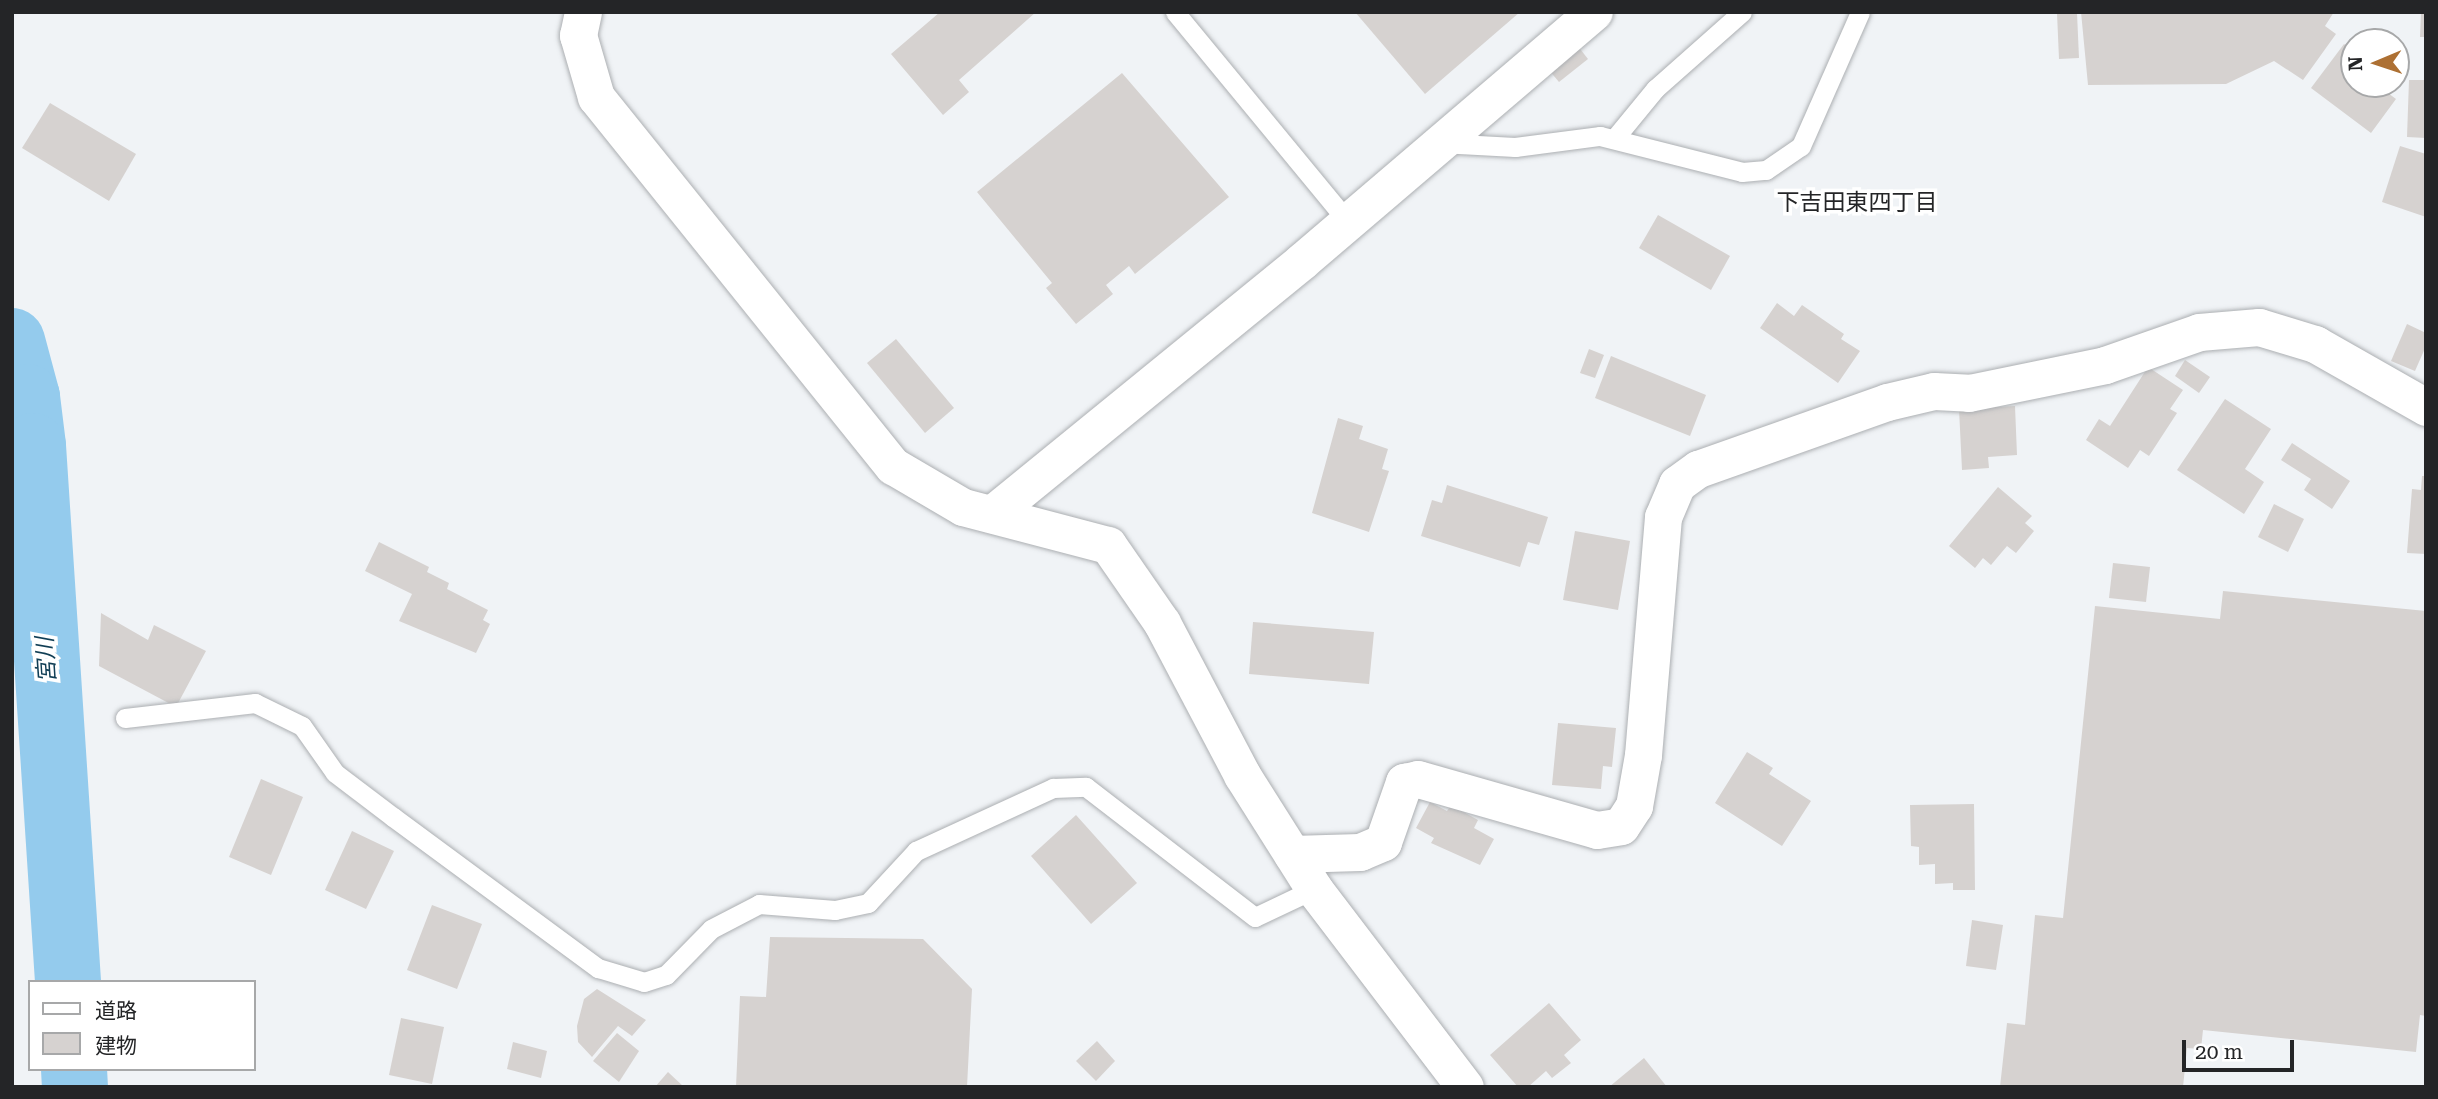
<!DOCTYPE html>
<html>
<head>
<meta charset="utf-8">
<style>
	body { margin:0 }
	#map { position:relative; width:2438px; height:1099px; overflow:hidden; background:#f0f3f6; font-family:"Roboto Serif","Noto Sans JP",serif }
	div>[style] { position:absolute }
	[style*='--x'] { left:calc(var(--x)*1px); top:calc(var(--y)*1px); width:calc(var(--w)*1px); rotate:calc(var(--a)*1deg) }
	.river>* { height:66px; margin:-33px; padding:0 33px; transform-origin:33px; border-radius:33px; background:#94cbed }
	.building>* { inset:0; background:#d6d2d0 }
	.roads { filter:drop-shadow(0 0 2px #acafb2) drop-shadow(0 0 2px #acafb2) }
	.lane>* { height:19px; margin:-9.5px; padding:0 9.5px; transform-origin:9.5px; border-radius:9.5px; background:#fff }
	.street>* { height:37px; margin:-18.5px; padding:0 18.5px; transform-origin:18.5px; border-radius:18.5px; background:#fff }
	span { translate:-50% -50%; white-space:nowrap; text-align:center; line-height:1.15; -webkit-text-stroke:7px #fff; paint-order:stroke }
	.neighbourhood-label { font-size:23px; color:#242527 }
	.water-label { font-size:23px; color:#103e55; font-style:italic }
	.frame { position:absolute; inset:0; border:14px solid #242527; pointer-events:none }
	.legend { position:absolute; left:28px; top:980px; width:228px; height:91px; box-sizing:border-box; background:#fff; border:2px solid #a7a8a9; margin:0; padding:9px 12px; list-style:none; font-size:21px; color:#242527 }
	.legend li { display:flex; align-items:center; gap:14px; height:35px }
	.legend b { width:35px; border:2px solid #a7a8a9 }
	.north { position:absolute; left:2340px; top:28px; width:70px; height:70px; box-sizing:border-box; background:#fff; border:2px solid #a7a8a9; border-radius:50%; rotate:268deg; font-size:19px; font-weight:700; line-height:28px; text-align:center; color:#242527 }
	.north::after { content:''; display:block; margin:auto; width:24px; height:32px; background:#ad7033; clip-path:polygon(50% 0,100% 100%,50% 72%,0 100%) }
	.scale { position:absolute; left:2182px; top:1040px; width:112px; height:32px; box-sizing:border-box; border:4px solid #242527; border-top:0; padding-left:9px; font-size:21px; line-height:24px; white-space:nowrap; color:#242527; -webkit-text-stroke:5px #fff; paint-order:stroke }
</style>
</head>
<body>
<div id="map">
	<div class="river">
		<i style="--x:12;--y:341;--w:58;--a:75"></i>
		<i style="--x:27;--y:397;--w:49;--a:83"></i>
		<i style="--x:33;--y:446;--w:537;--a:86.26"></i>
		<i style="--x:74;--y:1069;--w:18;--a:87"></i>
	</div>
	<div class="building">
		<i style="clip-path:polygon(940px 12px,1036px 12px,959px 80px,969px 92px,943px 115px,891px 54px)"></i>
		<i style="clip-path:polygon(1355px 12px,1520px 12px,1425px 94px)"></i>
		<i style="clip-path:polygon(2081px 12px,2334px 12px,2325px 26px,2336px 34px,2303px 80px,2274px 61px,2226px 84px,2088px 85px)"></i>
		<i style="clip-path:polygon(2421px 12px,2426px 12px,2426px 37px,2420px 37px)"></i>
		<i style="clip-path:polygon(2057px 13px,2077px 13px,2079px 58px,2059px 59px)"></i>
		<i style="clip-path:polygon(2344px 44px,2354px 52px,2354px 84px,2376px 84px,2396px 99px,2371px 133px,2311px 88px)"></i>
		<i style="clip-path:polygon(1577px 45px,1588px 59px,1559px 82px,1548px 69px)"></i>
		<i style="clip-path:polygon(1122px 73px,1229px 197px,1135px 274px,1129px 266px,1106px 285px,1113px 294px,1076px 324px,1046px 288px,1052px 283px,977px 192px)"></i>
		<i style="clip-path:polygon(2409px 80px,2426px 80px,2426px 138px,2407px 137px)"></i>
		<i style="clip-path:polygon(50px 103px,136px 154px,109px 201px,22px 148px)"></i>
		<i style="clip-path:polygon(2400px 146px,2426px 154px,2426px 217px,2382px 202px)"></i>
		<i style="clip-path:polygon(1658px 215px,1730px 256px,1711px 290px,1639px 248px)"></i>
		<i style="clip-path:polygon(1777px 303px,1794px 316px,1802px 305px,1844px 334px,1841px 339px,1860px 351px,1838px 383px,1760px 328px)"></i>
		<i style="clip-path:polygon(2407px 324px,2426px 333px,2426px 346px,2415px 371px,2391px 361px)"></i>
		<i style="clip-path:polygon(896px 339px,954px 408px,925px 433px,867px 363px)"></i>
		<i style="clip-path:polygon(1589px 349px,1604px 355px,1595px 378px,1580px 373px)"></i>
		<i style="clip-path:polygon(1611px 356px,1706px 395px,1690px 436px,1595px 398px)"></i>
		<i style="clip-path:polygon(2185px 360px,2210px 377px,2199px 393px,2175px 376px)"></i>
		<i style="clip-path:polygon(2148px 367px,2183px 390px,2170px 409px,2177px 413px,2149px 456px,2140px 450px,2128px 468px,2086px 440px,2099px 419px,2110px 426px)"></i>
		<i style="clip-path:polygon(2225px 399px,2271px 429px,2245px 469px,2264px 482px,2244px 514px,2177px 470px)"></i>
		<i style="clip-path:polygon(2015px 406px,2017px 455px,1988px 457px,1989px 468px,1962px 470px,1959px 409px)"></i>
		<i style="clip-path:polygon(1338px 418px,1363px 426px,1359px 439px,1388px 449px,1382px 469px,1389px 471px,1369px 532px,1312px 513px)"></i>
		<i style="clip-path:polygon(2292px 443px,2350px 481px,2332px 509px,2304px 490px,2311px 479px,2281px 460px)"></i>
		<i style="clip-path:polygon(2422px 476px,2426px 476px,2426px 554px,2407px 553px,2412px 489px,2421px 490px)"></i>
		<i style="clip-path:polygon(1447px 485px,1548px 517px,1539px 545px,1528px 542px,1520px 567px,1421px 536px,1432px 500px,1442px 503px)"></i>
		<i style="clip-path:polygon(1998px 487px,2032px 516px,2025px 523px,2034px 531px,2016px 553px,2007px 546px,1991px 565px,1983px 558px,1975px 568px,1949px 546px)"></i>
		<i style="clip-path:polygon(2274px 504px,2304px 519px,2288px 552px,2258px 537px)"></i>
		<i style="clip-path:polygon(1575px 531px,1630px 541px,1618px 610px,1563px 600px)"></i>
		<i style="clip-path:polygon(379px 542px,429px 567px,427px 572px,449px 583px,447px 589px,488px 610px,483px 620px,490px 624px,476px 653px,399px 621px,412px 594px,365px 571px)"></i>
		<i style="clip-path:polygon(2113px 563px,2150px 567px,2146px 602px,2109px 598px)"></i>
		<i style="clip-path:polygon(2223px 591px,2426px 611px,2426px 1016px,2420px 1015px,2416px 1052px,2203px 1030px,2201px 1049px,2187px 1048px,2183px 1087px,2000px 1087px,2007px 1023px,2025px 1025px,2035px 915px,2063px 918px,2095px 606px,2220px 619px)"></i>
		<i style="clip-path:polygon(101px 613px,148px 640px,154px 625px,206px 651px,176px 707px,99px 666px)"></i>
		<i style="clip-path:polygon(1253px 622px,1374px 632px,1369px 684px,1249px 674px)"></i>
		<i style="clip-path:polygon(1558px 723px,1616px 728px,1612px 767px,1603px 766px,1601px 789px,1552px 785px)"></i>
		<i style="clip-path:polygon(1747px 752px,1773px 768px,1769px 774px,1811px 801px,1782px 846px,1715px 803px)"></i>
		<i style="clip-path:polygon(261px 779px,303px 797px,271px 875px,229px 857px)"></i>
		<i style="clip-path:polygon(1430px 802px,1447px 811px,1451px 805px,1478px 820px,1474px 828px,1494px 839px,1480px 865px,1431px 843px,1434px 838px,1416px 828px)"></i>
		<i style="clip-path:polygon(1974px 804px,1975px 890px,1953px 890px,1953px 883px,1935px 884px,1935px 864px,1919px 865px,1919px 847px,1911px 846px,1910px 805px)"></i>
		<i style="clip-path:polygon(1076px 815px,1137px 883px,1091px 924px,1031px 856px)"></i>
		<i style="clip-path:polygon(352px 831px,394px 851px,366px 909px,325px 890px)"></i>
		<i style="clip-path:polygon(432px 905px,482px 924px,457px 989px,407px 970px)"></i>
		<i style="clip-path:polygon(1972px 920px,2003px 925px,1996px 970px,1966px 966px)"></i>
		<i style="clip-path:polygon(770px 937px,923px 939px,972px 989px,967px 1087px,736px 1087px,740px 996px,766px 997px)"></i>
		<i style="clip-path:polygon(597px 989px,646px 1020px,632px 1036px,618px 1026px,592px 1057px,578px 1042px,577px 1026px,584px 999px)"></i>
		<i style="clip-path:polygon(1549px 1003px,1581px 1040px,1564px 1055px,1571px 1063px,1552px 1078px,1546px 1071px,1528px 1087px,1518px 1087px,1490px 1055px)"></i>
		<i style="clip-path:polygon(401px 1018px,444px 1027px,432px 1084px,389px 1075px)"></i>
		<i style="clip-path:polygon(617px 1033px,639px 1051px,619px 1082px,593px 1061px)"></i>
		<i style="clip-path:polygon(1097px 1041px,1115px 1061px,1096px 1081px,1076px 1061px)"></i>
		<i style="clip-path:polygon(513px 1042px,547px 1051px,541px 1078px,507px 1069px)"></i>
		<i style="clip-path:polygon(1644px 1058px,1667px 1087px,1609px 1087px)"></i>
		<i style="clip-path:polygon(668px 1072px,684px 1087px,655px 1087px)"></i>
	</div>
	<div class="roads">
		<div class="lane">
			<i style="--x:1175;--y:12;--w:272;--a:50.5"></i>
			<i style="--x:1614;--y:139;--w:65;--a:-50.6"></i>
			<i style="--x:1655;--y:89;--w:116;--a:-41.5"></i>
			<i style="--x:1440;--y:143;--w:75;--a:3.1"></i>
			<i style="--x:1515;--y:147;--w:86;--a:-7.4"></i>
			<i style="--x:1600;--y:136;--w:146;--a:14.2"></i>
			<i style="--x:1742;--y:172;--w:24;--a:-5"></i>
			<i style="--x:1766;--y:170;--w:42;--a:-34.4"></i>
			<i style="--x:1801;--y:146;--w:146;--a:-66.2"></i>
			<i style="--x:125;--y:718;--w:131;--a:-6.6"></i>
			<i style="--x:255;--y:703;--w:52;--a:26.1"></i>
			<i style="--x:302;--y:726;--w:57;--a:54.9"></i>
			<i style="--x:335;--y:773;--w:73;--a:37.2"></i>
			<i style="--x:393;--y:817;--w:255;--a:36.4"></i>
			<i style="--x:598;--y:968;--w:48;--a:16.9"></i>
			<i style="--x:644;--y:982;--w:23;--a:-18"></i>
			<i style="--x:666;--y:975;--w:64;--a:-45.6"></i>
			<i style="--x:711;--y:929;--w:54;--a:-27.5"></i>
			<i style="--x:759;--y:904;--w:76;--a:4.5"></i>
			<i style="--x:835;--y:910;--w:34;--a:-12"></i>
			<i style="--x:868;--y:903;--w:71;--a:-47.3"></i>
			<i style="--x:916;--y:851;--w:151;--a:-24.7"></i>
			<i style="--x:1053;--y:788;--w:33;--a:-2"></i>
			<i style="--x:1086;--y:787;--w:213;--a:37.6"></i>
			<i style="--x:1255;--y:917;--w:65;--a:-25.4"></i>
		</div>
		<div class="street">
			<i style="--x:583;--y:12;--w:24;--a:102"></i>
			<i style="--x:578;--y:35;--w:65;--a:73.8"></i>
			<i style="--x:596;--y:97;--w:474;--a:51.2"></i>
			<i style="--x:893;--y:466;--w:81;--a:30.4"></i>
			<i style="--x:963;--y:507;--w:150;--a:14.7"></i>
			<i style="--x:1108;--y:545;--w:95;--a:55.3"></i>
			<i style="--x:1162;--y:623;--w:172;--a:62.2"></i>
			<i style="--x:1242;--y:775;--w:135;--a:57.7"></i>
			<i style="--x:1314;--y:889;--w:249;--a:52.7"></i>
			<i style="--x:992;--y:514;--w:400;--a:-39.2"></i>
			<i style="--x:1302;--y:261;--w:384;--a:-40.5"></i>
			<i style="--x:1292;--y:854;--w:68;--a:-1.7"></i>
			<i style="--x:1360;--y:852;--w:25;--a:-23"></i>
			<i style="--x:1383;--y:842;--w:64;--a:-70.7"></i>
			<i style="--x:1404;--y:782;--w:14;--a:-12"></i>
			<i style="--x:1418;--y:779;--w:186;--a:15.9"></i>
			<i style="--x:1597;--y:830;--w:24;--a:-9"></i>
			<i style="--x:1621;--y:826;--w:24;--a:-57"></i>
			<i style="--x:1634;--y:806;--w:52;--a:-80"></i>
			<i style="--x:1643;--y:755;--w:239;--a:-85.2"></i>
			<i style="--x:1663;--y:517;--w:36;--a:-67"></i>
			<i style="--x:1677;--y:484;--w:26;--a:-36"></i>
			<i style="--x:1698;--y:469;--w:201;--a:-19.5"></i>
			<i style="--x:1887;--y:402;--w:48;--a:-13.2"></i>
			<i style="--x:1934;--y:391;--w:35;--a:3"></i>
			<i style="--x:1969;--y:393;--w:139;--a:-11.6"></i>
			<i style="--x:2105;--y:365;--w:100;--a:-19.3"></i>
			<i style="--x:2199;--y:332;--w:60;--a:-4.8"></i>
			<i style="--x:2259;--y:327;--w:59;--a:16.9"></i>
			<i style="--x:2315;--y:344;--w:128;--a:29.6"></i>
		</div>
	</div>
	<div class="neighbourhood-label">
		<span style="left:1857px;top:203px">下吉田東四丁目</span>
	</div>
	<div class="water-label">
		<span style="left:47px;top:660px;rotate:-94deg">宮川</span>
	</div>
	<div class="frame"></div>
	<ul class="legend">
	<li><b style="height:9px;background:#fff"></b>道路</li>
	<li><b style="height:19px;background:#d6d2d0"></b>建物</li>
	</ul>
	<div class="north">N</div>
	<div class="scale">20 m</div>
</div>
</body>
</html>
